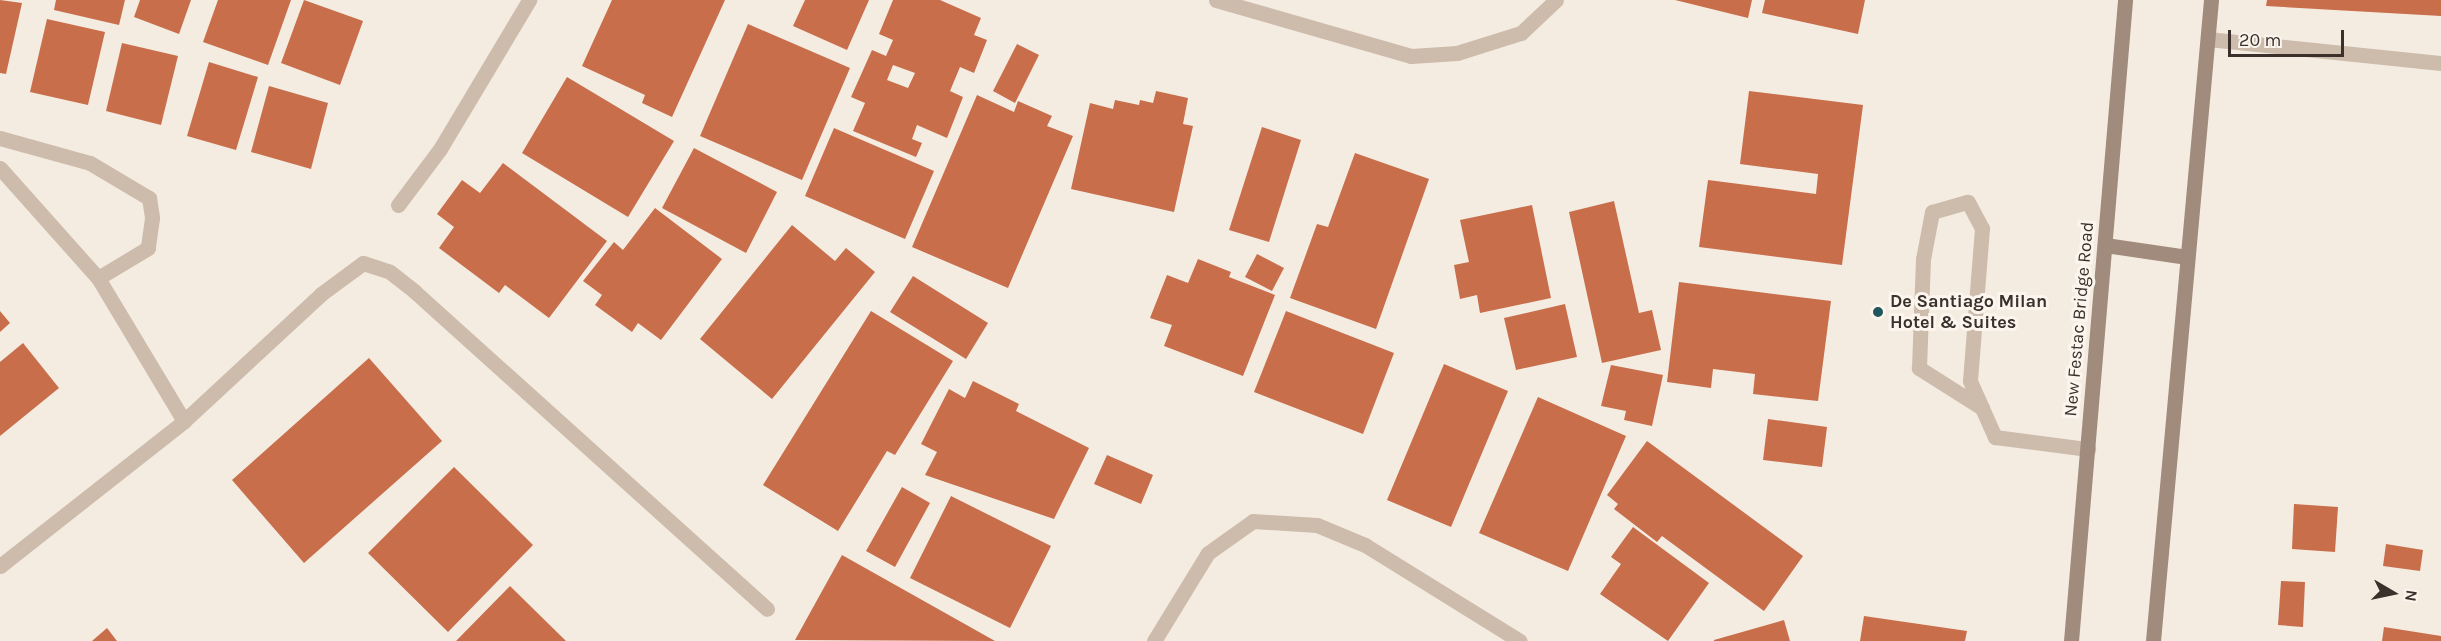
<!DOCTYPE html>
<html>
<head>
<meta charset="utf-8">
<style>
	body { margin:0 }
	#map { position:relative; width:2441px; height:641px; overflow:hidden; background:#f4ece1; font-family:Karla,sans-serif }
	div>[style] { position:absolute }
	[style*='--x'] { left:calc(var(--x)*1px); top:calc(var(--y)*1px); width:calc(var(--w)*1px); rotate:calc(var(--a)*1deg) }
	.building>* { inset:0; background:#c86e4b }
	.lane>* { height:15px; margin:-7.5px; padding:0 7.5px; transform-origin:7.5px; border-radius:7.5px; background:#cdbcac }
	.street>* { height:15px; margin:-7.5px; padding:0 7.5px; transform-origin:7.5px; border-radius:7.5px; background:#cdbcac }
	.secondary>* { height:15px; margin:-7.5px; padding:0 7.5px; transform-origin:7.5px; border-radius:7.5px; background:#a18b7d }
	.dots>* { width:16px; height:16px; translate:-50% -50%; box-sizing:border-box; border:3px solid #fbf5ee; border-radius:50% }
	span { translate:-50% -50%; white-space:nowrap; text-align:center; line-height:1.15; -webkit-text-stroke:6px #fbf5ee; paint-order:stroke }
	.poi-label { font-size:18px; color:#3b302b; font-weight:700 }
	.left { translate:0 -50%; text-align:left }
	.street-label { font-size:18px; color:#3b302b }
	.north { position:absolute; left:2363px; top:563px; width:60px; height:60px; -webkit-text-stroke:4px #fbf5ee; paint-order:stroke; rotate:99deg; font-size:16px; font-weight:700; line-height:24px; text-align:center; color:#3b302b }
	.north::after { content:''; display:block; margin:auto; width:21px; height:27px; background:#3b302b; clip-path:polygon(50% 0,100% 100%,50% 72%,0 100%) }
	.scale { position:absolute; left:2228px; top:30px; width:116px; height:27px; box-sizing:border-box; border:3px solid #3b302b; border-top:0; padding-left:8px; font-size:18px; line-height:21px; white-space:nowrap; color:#3b302b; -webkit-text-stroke:4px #fbf5ee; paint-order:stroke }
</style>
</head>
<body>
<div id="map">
	<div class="building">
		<i style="clip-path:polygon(0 0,22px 3px,6px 74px,0 73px)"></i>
		<i style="clip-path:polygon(56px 0,125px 0,119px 25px,54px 10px)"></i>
		<i style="clip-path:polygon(140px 0,191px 0,179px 34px,134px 17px)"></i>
		<i style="clip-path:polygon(218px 0,291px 0,268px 65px,203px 42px)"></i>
		<i style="clip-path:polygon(304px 0,363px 21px,340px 85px,281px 63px)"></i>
		<i style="clip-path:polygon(612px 0,725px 0,672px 117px,642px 103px,645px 95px,582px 66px)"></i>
		<i style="clip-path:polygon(805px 0,869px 0,847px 50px,793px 26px)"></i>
		<i style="clip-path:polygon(evenodd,893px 0,940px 0,981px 18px,974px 35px,987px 40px,974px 73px,960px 67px,950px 91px,963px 97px,947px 138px,917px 125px,912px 139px,922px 143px,916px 157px,853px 131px,865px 103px,851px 97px,872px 50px,886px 56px,893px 40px,879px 34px,893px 0,893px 65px,915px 73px,908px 88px,887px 80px,893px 65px)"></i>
		<i style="clip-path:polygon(1675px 0,1752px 0,1748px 18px)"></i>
		<i style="clip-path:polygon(1765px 0,1865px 0,1858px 34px,1762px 13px)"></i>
		<i style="clip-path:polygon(2267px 0,2441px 0,2441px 16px,2266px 6px)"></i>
		<i style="clip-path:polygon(47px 19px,105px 32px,88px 105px,30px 92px)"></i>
		<i style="clip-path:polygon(748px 24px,850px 68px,802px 180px,700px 136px)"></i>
		<i style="clip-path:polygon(122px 43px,178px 56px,161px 125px,106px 111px)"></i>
		<i style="clip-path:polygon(1017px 44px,1039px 55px,1015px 103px,993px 91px)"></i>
		<i style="clip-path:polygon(209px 62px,258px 77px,236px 150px,187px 136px)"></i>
		<i style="clip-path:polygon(567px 77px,674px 141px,628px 217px,522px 153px)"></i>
		<i style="clip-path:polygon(269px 86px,328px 103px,311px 169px,251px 152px)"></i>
		<i style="clip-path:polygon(1156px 91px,1188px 98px,1183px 124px,1193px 126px,1174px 212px,1071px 189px,1090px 103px,1113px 109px,1115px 100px,1139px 105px,1140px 100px,1153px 103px)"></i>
		<i style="clip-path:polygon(1749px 91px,1863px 105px,1842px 265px,1699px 247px,1708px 180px,1816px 194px,1818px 174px,1740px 164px)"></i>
		<i style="clip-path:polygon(977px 95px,1014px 112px,1018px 101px,1052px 116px,1047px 126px,1073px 136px,1008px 288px,912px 247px)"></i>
		<i style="clip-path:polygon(1262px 127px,1301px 140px,1269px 242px,1229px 230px)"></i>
		<i style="clip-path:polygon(834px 128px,934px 171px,905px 239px,805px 196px)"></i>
		<i style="clip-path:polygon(694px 148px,777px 192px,746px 253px,662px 208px)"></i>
		<i style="clip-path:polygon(1355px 153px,1429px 179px,1376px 329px,1290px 298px,1317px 224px,1328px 227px)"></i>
		<i style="clip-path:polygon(503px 163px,607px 241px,549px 318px,505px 285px,499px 293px,439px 248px,454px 227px,437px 214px,462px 180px,480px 193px)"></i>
		<i style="clip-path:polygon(1614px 201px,1639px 313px,1652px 310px,1661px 350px,1602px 363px,1569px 212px)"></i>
		<i style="clip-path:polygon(1532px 205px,1551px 298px,1480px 313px,1477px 295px,1460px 299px,1454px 265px,1469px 262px,1460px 220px)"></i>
		<i style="clip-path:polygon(655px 208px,722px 259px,661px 340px,638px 323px,632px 332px,595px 305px,602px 295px,583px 281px,614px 242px,623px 250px)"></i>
		<i style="clip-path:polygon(792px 225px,835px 261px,846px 248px,875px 272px,772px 399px,700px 339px)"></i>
		<i style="clip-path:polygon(1257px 254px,1284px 268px,1272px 291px,1245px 277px)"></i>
		<i style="clip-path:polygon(1198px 259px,1231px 272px,1229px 277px,1275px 295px,1243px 376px,1164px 346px,1172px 325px,1150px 318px,1167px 275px,1188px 283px)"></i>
		<i style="clip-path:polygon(913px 276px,988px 323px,966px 359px,890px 312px)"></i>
		<i style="clip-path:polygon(1679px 282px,1831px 301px,1818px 401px,1753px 394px,1755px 374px,1713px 369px,1711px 388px,1667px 382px)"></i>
		<i style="clip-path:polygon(1565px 304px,1577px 357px,1516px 370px,1504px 318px)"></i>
		<i style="clip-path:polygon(0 311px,10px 323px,0 332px)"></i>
		<i style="clip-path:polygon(871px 311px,953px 361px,895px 455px,887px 451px,838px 531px,763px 485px)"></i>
		<i style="clip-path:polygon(1286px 311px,1394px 353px,1363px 434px,1254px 392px)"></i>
		<i style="clip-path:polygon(23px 343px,59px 388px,0 436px,0 362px)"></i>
		<i style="clip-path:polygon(369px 358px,442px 441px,304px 563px,232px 480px)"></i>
		<i style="clip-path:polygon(1444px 364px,1508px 391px,1451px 527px,1387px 500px)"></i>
		<i style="clip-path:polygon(1611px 365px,1663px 375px,1652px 426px,1624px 420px,1626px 411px,1601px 406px)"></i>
		<i style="clip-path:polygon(973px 381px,1019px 404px,1016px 411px,1089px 448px,1054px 519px,925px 475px,937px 452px,921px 444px,949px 389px,965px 398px)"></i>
		<i style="clip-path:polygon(1538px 397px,1626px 436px,1568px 571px,1479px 533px)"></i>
		<i style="clip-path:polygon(1768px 419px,1827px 427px,1822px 467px,1763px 460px)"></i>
		<i style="clip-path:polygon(1647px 441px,1803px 556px,1764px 611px,1662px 536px,1657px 542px,1614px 509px,1618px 504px,1607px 495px)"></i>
		<i style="clip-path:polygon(1107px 455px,1153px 475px,1141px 504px,1094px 484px)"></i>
		<i style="clip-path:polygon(454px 467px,533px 545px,448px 632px,368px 553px)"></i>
		<i style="clip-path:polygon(902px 487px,930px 503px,895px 567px,866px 551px)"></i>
		<i style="clip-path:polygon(951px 496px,1051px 546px,1010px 628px,910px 578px)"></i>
		<i style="clip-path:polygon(2294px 504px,2338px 507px,2335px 552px,2292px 549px)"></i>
		<i style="clip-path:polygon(1633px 527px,1709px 583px,1668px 641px,1600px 594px,1621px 564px,1611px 557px)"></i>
		<i style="clip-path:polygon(2386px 544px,2423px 550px,2420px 571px,2383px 566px)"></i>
		<i style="clip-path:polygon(842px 555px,995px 641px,795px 640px)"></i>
		<i style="clip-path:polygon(2281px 581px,2305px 582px,2303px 627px,2278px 625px)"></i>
		<i style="clip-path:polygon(510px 586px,566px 641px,456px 641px)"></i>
		<i style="clip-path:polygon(1864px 616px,1967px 631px,1965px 641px,1860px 641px)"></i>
		<i style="clip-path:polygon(1784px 620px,1790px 641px,1714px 641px,1714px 640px)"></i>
		<i style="clip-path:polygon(2384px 627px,2441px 636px,2441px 641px,2382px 641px)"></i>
		<i style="clip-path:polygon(107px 628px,117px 641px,92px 641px)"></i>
	</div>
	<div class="lane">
		<i style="--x:0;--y:138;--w:93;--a:15.5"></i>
		<i style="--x:90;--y:163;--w:69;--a:30.7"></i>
		<i style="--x:149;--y:198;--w:20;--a:81"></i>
		<i style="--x:152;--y:218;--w:30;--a:98"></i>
		<i style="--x:148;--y:248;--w:58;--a:149"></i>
		<i style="--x:0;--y:168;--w:147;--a:48.3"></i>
		<i style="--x:98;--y:278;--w:167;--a:59"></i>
		<i style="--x:1982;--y:408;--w:75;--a:-147.6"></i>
		<i style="--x:1919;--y:368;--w:109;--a:-87.9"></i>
		<i style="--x:1923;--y:259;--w:48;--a:-79.2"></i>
		<i style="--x:1932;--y:212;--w:37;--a:-16"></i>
		<i style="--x:1968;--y:202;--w:30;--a:62"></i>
		<i style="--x:1982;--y:228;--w:153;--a:94.5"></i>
		<i style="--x:1970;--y:381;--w:30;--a:66"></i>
		<i style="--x:1982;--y:408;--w:32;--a:66"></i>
		<i style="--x:1995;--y:437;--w:94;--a:7.4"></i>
	</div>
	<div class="street">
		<i style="--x:1216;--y:0;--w:203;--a:16"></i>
		<i style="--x:1411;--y:56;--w:46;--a:-3.7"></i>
		<i style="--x:1457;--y:53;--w:67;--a:-17.4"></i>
		<i style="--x:1521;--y:33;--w:48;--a:-43.3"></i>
		<i style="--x:2208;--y:39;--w:234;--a:5.9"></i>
		<i style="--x:398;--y:205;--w:70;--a:-53.1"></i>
		<i style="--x:440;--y:149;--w:174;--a:-59.1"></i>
		<i style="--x:0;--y:566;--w:234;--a:-38.2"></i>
		<i style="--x:184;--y:421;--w:187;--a:-42.8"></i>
		<i style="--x:321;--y:294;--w:52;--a:-36.4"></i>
		<i style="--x:363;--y:263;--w:28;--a:18"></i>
		<i style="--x:390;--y:272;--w:31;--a:38"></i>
		<i style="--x:414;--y:291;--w:475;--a:42"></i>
		<i style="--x:1154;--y:641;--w:103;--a:-58.5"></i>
		<i style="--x:1208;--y:553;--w:55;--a:-35.4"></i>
		<i style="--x:1253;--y:521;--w:64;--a:3.6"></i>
		<i style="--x:1317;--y:525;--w:52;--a:22.6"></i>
		<i style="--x:1365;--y:545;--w:182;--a:31.8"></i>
	</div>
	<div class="secondary">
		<i style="--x:2105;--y:245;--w:83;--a:8.3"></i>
		<i style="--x:2071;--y:641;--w:643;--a:-85.18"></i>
		<i style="--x:2153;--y:641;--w:644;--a:-84.83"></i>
	</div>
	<div class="dots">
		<i style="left:1878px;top:312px;background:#1f575d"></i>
	</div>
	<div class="poi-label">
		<span class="left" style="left:1890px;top:312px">De Santiago Milan<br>Hotel &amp; Suites</span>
	</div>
	<div class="street-label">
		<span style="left:2079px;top:319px;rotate:-85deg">New Festac Bridge Road</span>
	</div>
	<div class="north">N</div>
	<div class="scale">20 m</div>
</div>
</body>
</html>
